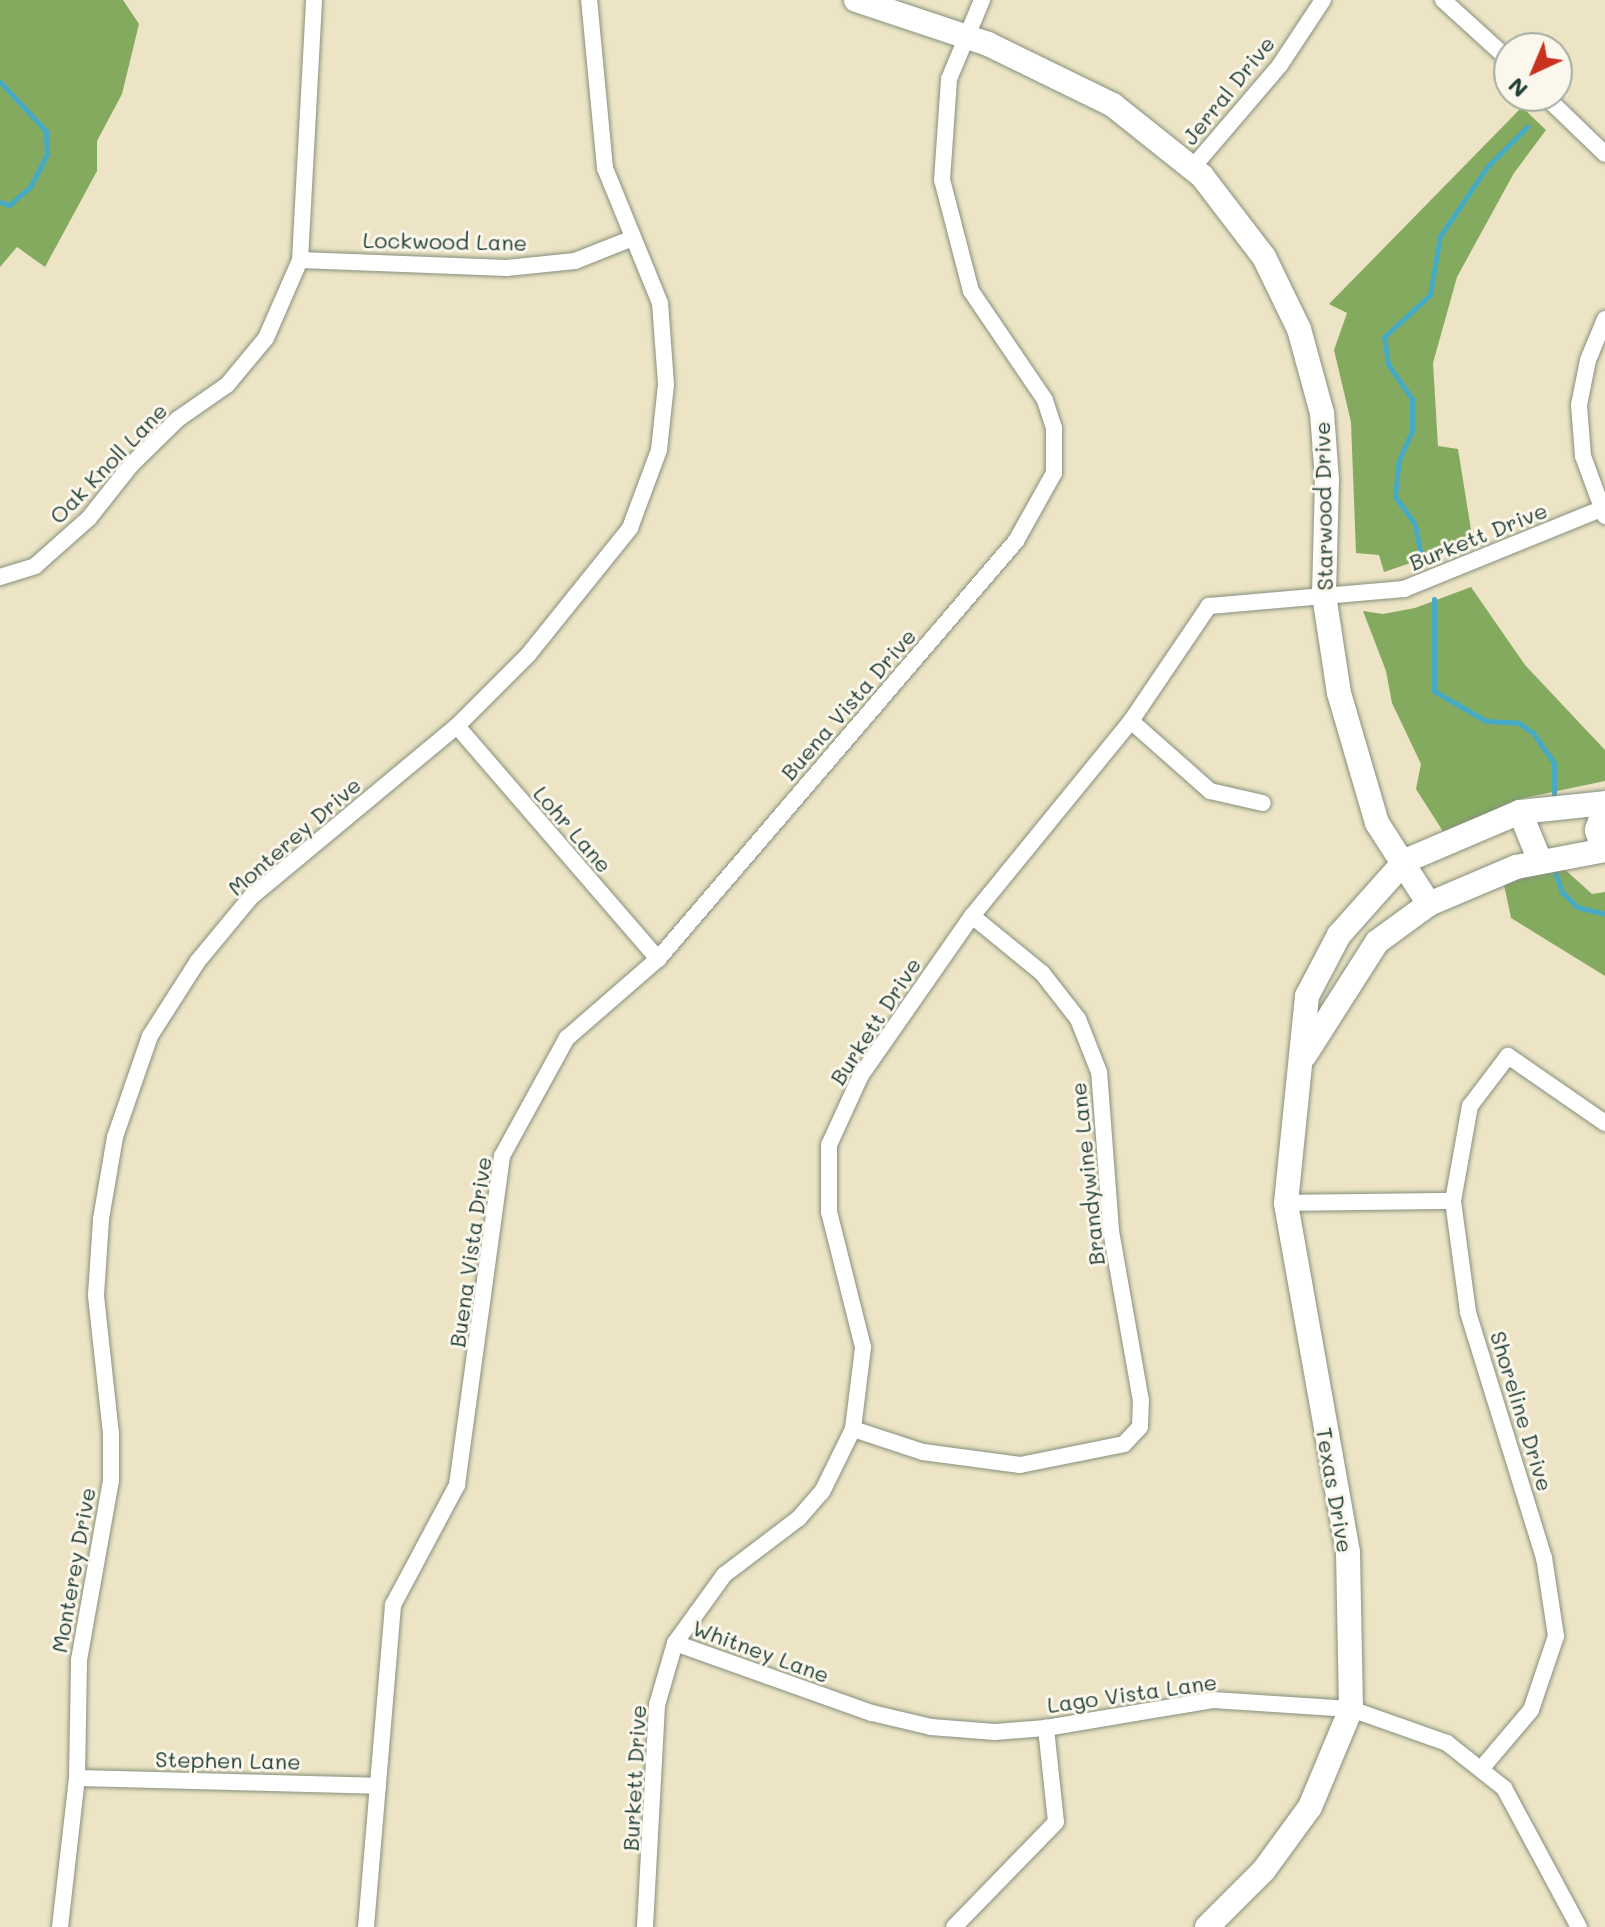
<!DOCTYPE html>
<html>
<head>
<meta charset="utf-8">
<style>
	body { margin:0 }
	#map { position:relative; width:1605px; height:1927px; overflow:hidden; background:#ece4c5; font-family:Mali,sans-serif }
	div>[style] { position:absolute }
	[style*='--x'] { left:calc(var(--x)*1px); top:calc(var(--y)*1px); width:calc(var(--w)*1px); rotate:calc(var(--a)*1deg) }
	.forest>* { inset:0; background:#84aa60 }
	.stream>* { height:5px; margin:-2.5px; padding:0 2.5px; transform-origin:2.5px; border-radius:2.5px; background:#46aac5 }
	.roads { filter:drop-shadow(0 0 2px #86907c) drop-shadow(0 0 2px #86907c) }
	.street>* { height:16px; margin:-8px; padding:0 8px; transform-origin:8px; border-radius:8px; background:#fff }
	.secondary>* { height:24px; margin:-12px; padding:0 12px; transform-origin:12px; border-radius:12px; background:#fff }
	span { translate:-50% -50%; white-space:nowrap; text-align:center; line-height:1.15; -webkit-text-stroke:6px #fbf7ec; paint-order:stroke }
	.street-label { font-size:22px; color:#1f3d34 }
	.north { position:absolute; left:1493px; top:32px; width:80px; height:80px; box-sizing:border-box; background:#fbf7ec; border:2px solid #a3ada2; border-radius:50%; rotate:224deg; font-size:22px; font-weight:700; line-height:32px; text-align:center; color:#1f3d34 }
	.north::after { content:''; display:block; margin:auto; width:28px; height:36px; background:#c8321e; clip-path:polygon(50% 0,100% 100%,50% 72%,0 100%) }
</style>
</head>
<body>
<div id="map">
	<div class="forest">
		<i style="clip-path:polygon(0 0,123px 0,139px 24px,122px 94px,97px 141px,97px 171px,45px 267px,17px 247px,0 267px)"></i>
		<i style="clip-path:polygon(1522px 107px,1546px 130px,1514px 173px,1457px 277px,1433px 363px,1438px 446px,1458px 449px,1473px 542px,1384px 572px,1379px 555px,1356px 553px,1351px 422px,1334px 350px,1347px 313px,1329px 304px)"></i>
		<i style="clip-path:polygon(1471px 587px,1525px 665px,1605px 750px,1605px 781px,1515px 800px,1444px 833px,1416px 789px,1421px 764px,1392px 703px,1386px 671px,1363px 611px,1383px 614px,1415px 608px)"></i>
		<i style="clip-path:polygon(1561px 866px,1592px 894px,1605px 892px,1605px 976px,1511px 918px,1503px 880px)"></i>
	</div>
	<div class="stream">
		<i style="--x:0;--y:82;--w:67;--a:46.8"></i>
		<i style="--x:46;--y:131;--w:23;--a:88"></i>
		<i style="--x:47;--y:154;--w:36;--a:117"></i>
		<i style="--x:31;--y:186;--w:29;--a:139"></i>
		<i style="--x:9;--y:205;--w:9;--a:-162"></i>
		<i style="--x:1421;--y:556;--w:33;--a:-101"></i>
		<i style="--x:1415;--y:524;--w:34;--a:-126"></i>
		<i style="--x:1395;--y:496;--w:36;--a:-84"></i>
		<i style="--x:1399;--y:460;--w:32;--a:-66"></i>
		<i style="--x:1412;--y:431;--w:32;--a:-90"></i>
		<i style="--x:1412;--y:399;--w:42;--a:-124.4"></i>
		<i style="--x:1388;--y:364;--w:27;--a:-98"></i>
		<i style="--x:1384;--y:337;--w:62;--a:-42.4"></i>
		<i style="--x:1430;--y:295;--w:60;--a:-80.4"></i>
		<i style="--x:1440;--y:236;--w:83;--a:-55.7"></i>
		<i style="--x:1487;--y:167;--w:57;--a:-45"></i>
		<i style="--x:1434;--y:599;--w:92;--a:90"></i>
		<i style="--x:1434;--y:691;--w:60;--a:30"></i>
		<i style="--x:1486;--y:721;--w:33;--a:3"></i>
		<i style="--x:1519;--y:723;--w:17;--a:36"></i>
		<i style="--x:1533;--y:733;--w:37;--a:55"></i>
		<i style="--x:1554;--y:763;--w:31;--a:90"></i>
		<i style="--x:1555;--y:872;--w:21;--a:71"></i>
		<i style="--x:1562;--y:892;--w:21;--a:45"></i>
		<i style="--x:1577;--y:907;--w:29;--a:14"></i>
	</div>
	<div class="roads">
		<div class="street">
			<i style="--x:1443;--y:0;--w:89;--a:42.3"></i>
			<i style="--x:1545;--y:96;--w:83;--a:44"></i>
			<i style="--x:1193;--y:167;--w:134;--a:-49.5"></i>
			<i style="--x:1280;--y:65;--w:78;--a:-56.5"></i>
			<i style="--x:300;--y:260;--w:207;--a:2.2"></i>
			<i style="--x:507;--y:268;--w:68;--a:-5.9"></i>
			<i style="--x:575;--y:261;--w:62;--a:-21.6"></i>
			<i style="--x:1605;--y:319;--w:44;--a:112.5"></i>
			<i style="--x:1588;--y:360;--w:46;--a:101.3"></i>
			<i style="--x:1579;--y:405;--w:51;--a:85.5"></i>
			<i style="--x:1583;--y:456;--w:64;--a:69.9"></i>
			<i style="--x:0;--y:577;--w:37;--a:-17"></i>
			<i style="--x:35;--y:566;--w:72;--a:-41.6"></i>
			<i style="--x:89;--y:518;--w:68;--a:-51.6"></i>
			<i style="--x:131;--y:465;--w:66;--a:-44.4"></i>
			<i style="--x:178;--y:419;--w:60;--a:-34.8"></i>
			<i style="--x:227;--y:385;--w:61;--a:-50.3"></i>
			<i style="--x:266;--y:338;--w:85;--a:-66.4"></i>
			<i style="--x:300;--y:260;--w:260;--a:-86.9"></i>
			<i style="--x:1131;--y:721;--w:106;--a:41.5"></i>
			<i style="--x:1210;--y:791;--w:54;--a:12.8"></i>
			<i style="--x:457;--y:726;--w:308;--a:49.2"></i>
			<i style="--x:1286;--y:1203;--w:167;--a:-0.7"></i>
			<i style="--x:853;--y:1429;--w:74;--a:18.2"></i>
			<i style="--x:923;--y:1452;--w:98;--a:7.6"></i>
			<i style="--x:1020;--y:1465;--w:106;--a:-11.4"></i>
			<i style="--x:1124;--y:1444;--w:23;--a:-47"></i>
			<i style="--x:1140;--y:1427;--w:26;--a:-88"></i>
			<i style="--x:1141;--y:1401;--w:174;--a:-100"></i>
			<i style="--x:1111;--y:1230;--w:158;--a:-94.3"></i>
			<i style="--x:1099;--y:1072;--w:57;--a:-111.6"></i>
			<i style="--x:1078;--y:1019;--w:58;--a:-128"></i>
			<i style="--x:1042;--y:973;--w:90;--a:-140.8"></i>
			<i style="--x:675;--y:1643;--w:209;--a:19.6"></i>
			<i style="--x:872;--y:1713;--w:61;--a:13.3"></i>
			<i style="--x:931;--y:1727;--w:64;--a:4.5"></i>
			<i style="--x:995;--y:1732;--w:51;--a:-4.5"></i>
			<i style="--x:1046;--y:1728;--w:169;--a:-9.5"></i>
			<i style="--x:1213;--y:1700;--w:138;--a:3.7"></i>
			<i style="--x:1351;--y:1709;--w:102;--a:19.5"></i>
			<i style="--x:1447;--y:1743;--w:73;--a:38.3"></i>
			<i style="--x:1504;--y:1788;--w:158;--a:61.7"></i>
			<i style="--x:1481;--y:1769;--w:77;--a:-49.7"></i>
			<i style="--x:1531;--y:1710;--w:78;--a:-71.3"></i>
			<i style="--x:1556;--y:1636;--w:79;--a:-98.7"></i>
			<i style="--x:1544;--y:1558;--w:257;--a:-107.2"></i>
			<i style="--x:1468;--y:1312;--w:112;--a:-97.7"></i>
			<i style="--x:1453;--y:1201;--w:97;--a:-79.9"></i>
			<i style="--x:1470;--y:1106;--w:63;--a:-52.8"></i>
			<i style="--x:1508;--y:1056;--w:118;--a:34.6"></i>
			<i style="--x:77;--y:1778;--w:301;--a:1.5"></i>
			<i style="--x:60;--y:1927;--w:150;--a:-83.5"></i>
			<i style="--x:77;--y:1778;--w:118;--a:-89"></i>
			<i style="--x:79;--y:1660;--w:182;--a:-79.9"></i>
			<i style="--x:111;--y:1481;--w:47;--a:-90"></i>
			<i style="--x:111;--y:1434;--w:140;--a:-96.2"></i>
			<i style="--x:96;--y:1295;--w:76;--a:-86.2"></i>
			<i style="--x:101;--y:1219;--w:83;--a:-80.3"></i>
			<i style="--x:115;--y:1137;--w:107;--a:-70.9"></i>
			<i style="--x:150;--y:1036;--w:89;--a:-57.4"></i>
			<i style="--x:198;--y:961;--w:83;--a:-50.4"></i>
			<i style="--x:251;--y:897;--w:268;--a:-39.7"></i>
			<i style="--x:457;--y:726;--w:100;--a:-45"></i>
			<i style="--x:528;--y:655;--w:163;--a:-51.2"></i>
			<i style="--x:630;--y:528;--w:83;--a:-69.6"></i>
			<i style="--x:659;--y:450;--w:66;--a:-83.9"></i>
			<i style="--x:666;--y:384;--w:81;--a:-94.2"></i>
			<i style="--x:660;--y:303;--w:146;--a:-112.2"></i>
			<i style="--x:605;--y:168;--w:169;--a:-95.4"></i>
			<i style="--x:366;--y:1927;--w:323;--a:-85.2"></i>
			<i style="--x:393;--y:1605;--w:136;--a:-61.9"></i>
			<i style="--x:457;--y:1485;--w:332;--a:-82.2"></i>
			<i style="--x:502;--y:1156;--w:135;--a:-61.2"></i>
			<i style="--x:567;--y:1038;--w:121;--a:-41"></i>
			<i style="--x:658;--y:959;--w:550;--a:-49.42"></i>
			<i style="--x:1016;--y:541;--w:78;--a:-60.8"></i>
			<i style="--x:1054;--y:473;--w:45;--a:-90"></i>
			<i style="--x:1054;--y:428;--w:29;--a:-108"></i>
			<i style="--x:1045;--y:400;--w:132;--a:-124.2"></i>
			<i style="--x:971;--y:291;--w:115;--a:-104.6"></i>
			<i style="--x:942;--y:180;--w:101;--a:-86"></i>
			<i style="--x:949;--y:79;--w:86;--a:-67.3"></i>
			<i style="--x:645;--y:1927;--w:222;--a:-86.9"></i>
			<i style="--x:657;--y:1705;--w:65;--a:-73.8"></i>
			<i style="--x:675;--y:1643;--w:84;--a:-54.2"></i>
			<i style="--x:724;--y:1575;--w:94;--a:-37.2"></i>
			<i style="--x:799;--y:1518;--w:35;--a:-49"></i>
			<i style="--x:822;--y:1492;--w:70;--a:-63.8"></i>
			<i style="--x:853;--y:1429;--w:83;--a:-83"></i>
			<i style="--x:863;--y:1347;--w:139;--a:-104.1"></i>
			<i style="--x:829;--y:1212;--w:67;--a:-90"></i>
			<i style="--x:829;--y:1145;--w:77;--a:-65.4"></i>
			<i style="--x:861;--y:1075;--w:194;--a:-55.1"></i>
			<i style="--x:972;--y:916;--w:252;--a:-50.8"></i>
			<i style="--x:1131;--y:721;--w:139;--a:-55.9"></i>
			<i style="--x:1209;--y:606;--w:196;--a:-5"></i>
			<i style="--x:1404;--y:589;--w:213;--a:-22.1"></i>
			<i style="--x:954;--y:1927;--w:146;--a:-45.8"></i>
			<i style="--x:1056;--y:1822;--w:95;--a:-96.1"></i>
		</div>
		<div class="secondary">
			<i style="--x:856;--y:0;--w:139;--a:18.4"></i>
			<i style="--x:988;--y:44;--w:139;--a:26"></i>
			<i style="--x:1113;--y:105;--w:114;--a:38.6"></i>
			<i style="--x:1202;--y:176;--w:102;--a:52.6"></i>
			<i style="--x:1264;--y:257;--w:80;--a:64.1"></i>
			<i style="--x:1299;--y:329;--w:87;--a:74.7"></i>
			<i style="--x:1322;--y:413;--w:67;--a:85.7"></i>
			<i style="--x:1327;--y:480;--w:115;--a:91.5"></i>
			<i style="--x:1324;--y:595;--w:99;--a:81.3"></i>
			<i style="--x:1339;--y:693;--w:135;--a:73.7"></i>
			<i style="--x:1377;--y:823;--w:96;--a:57.3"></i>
			<i style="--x:1520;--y:812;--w:53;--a:67.8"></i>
			<i style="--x:1603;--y:850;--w:21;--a:-107"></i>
			<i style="--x:1597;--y:830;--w:24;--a:-71"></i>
			<i style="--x:1305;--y:1055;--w:134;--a:-57.5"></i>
			<i style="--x:1377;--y:942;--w:64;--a:-36.2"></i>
			<i style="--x:1429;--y:904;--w:95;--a:-23"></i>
			<i style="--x:1516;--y:867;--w:91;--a:-10.8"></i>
			<i style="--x:1207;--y:1927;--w:81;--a:-45"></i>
			<i style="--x:1264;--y:1870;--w:78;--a:-53.9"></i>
			<i style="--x:1310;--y:1807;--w:106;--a:-67.3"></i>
			<i style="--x:1351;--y:1709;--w:157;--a:-91.1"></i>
			<i style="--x:1348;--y:1552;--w:354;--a:-100.1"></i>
			<i style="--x:1286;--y:1203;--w:208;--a:-84.2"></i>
			<i style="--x:1307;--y:996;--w:69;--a:-62.3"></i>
			<i style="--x:1339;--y:935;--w:99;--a:-48.3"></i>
			<i style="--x:1405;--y:861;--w:125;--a:-23.1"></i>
			<i style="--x:1520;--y:812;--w:85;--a:-6"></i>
		</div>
	</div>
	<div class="street-label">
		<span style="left:1228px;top:90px;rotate:-51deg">Jerral Drive</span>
		<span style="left:445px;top:241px;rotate:1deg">Lockwood Lane</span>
		<span style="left:108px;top:463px;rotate:-46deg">Oak Knoll Lane</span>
		<span style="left:1323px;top:506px;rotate:-91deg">Starwood Drive</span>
		<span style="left:1478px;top:536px;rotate:-22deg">Burkett Drive</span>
		<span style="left:848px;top:704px;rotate:-49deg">Buena Vista Drive</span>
		<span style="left:573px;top:829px;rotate:49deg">Lohr Lane</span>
		<span style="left:294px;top:836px;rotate:-41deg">Monterey Drive</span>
		<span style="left:875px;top:1021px;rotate:-57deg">Burkett Drive</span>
		<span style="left:1087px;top:1174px;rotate:-96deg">Brandywine Lane</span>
		<span style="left:470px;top:1252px;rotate:-82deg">Buena Vista Drive</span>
		<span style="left:1522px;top:1411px;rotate:73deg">Shoreline Drive</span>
		<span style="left:1335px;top:1490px;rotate:80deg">Texas Drive</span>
		<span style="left:73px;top:1570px;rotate:-80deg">Monterey Drive</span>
		<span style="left:761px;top:1651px;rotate:20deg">Whitney Lane</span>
		<span style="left:1132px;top:1693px;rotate:-8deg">Lago Vista Lane</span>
		<span style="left:228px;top:1760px;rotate:1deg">Stephen Lane</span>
		<span style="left:634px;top:1778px;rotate:-87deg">Burkett Drive</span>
	</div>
	<div class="north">N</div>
</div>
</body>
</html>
